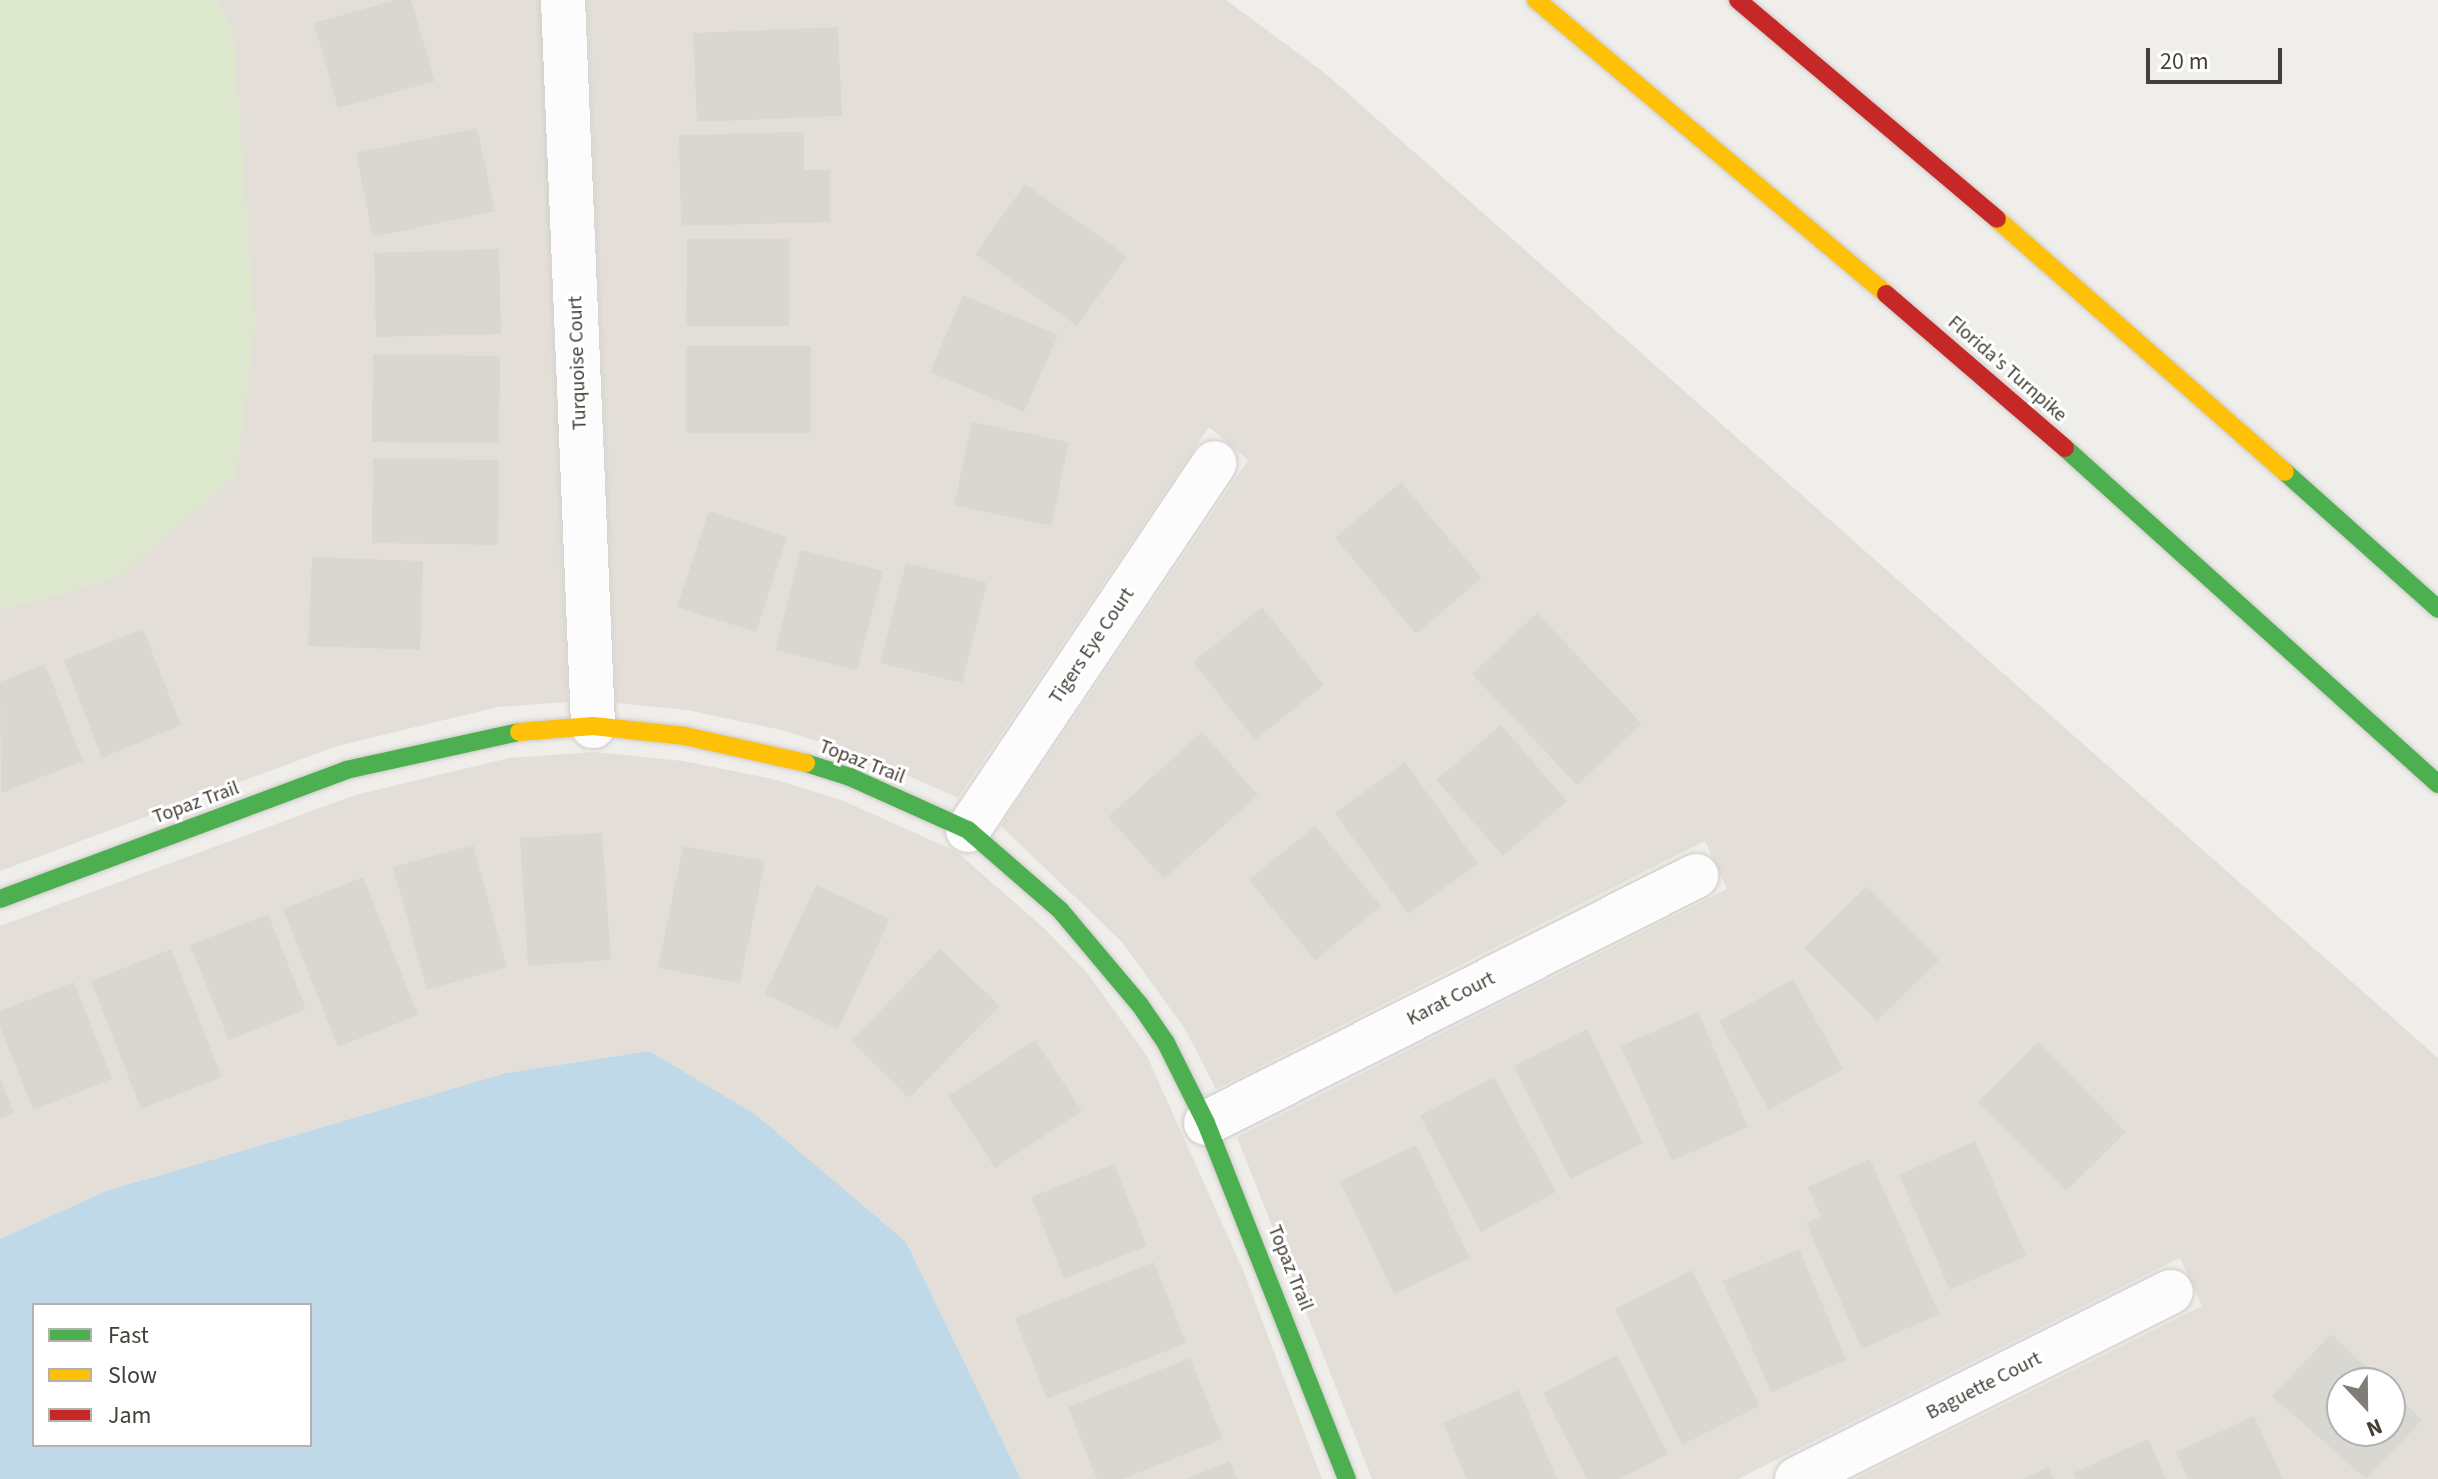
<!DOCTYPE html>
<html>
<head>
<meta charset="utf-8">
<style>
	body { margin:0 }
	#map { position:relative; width:2438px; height:1479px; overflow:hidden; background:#f0eeea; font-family:"Source Sans 3",sans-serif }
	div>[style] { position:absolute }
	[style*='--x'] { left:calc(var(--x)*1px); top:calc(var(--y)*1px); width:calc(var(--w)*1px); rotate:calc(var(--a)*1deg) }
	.residential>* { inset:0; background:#e3dfd8 }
	.green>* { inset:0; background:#dde7cd }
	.water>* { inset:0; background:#bfd9e9 }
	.building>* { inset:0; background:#d9d7d2 }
	.roads { filter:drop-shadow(0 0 2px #cdcbc8) drop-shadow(0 0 2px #cdcbc8) }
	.street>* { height:44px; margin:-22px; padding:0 22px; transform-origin:22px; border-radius:22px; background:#fdfcfc }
	.fast>* { height:18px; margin:-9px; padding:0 9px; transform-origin:9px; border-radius:9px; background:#4caf50 }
	.slow>* { height:18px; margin:-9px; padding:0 9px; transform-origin:9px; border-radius:9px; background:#ffc107 }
	.jam>* { height:18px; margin:-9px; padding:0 9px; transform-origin:9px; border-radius:9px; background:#c62828 }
	span { translate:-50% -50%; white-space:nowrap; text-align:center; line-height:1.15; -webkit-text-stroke:6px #fff; paint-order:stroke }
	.street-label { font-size:20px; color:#443f37 }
	.legend { position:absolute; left:32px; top:1303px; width:280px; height:144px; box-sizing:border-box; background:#fff; border:2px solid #b4b2af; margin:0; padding:10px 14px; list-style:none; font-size:24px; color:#443f37 }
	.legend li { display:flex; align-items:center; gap:16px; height:40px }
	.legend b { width:40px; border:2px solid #b4b2af }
	.north { position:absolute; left:2326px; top:1367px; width:80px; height:80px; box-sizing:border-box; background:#fff; border:2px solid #b4b2af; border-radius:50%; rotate:158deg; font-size:22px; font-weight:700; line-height:32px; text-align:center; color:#443f37 }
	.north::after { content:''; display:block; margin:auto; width:28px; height:36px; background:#807c76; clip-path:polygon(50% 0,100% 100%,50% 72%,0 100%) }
	.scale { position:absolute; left:2146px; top:48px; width:136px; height:36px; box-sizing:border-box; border:4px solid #443f37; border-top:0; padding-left:10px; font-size:24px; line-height:28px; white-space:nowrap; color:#443f37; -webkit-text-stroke:6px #fff; paint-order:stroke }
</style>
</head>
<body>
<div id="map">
	<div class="residential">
		<i style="clip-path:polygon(216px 0,540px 0,568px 702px,498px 707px,337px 746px,0 871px,0 610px,116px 578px,233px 29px)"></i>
		<i style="clip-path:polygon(evenodd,587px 0,1226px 0,1326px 74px,2438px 1058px,2438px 1479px,1855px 1479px,2202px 1306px,2180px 1258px,1738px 1479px,1372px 1479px,1237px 1137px,1727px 889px,1705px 841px,1216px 1089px,1185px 1029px,1122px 942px,1001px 826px,1248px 460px,1209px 427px,958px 798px,857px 753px,781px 730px,687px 710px,616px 703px,587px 0,2342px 1383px,2390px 1383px,2390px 1431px,2342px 1431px,2342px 1383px)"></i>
		<i style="clip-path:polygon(595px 752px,683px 761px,773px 779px,844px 801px,957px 852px,1045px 929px,1088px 974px,1147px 1056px,1243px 1270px,1322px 1479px,1021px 1479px,906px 1242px,649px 1051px,506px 1073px,106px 1191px,0 1239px,0 926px,355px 795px,509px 758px)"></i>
	</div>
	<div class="green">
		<i style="clip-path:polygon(0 0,216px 0,233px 29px,255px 325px,236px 476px,116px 578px,0 610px)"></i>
	</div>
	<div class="water">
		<i style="clip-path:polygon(evenodd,649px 1051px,756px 1115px,906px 1242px,1021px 1479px,0 1479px,0 1239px,106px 1191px,506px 1073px,649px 1051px,34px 1305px,310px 1305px,310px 1445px,34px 1445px,34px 1305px)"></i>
	</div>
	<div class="building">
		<i style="clip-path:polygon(395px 0,411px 0,435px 81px,338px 108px,314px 23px)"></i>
		<i style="clip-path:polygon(838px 27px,842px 116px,697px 122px,693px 33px)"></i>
		<i style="clip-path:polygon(477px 128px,495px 211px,373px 237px,356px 153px)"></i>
		<i style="clip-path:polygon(804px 132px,804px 170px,830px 170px,830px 222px,681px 226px,679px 135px)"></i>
		<i style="clip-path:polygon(1025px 184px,1127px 256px,1077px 326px,975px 254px)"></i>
		<i style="clip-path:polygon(687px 239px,789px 239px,789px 326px,686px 326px)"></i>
		<i style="clip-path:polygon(499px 249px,501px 334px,376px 337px,374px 253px)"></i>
		<i style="clip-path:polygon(963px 295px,1058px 335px,1024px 412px,930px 372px)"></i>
		<i style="clip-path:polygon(686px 346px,811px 346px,811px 433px,686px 433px)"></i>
		<i style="clip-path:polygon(373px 354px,500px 356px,499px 443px,372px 442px)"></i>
		<i style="clip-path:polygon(972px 422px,1069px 442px,1051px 526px,954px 505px)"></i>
		<i style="clip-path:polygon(373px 458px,499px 460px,498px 545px,372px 543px)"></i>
		<i style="clip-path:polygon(1401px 482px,1482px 578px,1416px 634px,1335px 538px)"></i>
		<i style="clip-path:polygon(709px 511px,787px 537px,756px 632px,677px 607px)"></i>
		<i style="clip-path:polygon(801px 550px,883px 571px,857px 670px,775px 650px)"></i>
		<i style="clip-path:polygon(312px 557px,423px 561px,420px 650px,308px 646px)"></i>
		<i style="clip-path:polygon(906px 563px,987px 583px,962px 683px,880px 663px)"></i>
		<i style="clip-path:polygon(1262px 607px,1324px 685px,1255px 740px,1193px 662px)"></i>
		<i style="clip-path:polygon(1537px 613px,1642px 724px,1577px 785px,1472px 674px)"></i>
		<i style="clip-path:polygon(143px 629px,181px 725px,102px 758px,64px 660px)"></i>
		<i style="clip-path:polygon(45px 664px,83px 761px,1px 793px,0 682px)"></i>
		<i style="clip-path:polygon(1501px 725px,1567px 801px,1503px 856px,1436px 780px)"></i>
		<i style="clip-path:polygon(1202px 732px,1258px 795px,1164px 879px,1108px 817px)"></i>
		<i style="clip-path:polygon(1405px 762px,1478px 864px,1408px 914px,1335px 813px)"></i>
		<i style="clip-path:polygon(1315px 826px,1381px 906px,1315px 960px,1249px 880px)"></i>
		<i style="clip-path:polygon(602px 833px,611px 960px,528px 966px,520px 838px)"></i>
		<i style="clip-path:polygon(473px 845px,507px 967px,427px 990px,393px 867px)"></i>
		<i style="clip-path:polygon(683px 846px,765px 861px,740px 983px,658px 968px)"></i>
		<i style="clip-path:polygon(363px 877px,418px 1015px,338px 1047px,283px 909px)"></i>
		<i style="clip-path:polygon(816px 885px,890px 919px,838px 1029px,765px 994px)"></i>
		<i style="clip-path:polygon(1867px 886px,1939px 960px,1877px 1021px,1804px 948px)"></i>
		<i style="clip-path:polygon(268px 914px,306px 1009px,229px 1040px,190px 945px)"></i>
		<i style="clip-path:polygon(171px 949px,222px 1077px,141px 1109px,91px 981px)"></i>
		<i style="clip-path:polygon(940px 949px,1000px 1006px,909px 1098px,851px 1041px)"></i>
		<i style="clip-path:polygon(1793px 979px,1843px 1069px,1769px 1110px,1719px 1021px)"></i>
		<i style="clip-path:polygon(74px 982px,112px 1079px,33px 1110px,0 1027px,0 1011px)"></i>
		<i style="clip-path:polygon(1698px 1012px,1748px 1127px,1672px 1161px,1621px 1046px)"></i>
		<i style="clip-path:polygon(1587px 1029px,1643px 1143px,1570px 1179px,1514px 1066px)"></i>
		<i style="clip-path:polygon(1035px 1040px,1082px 1111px,995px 1168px,948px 1096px)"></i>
		<i style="clip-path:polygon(2038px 1042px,2126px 1132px,2066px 1191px,1978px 1102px)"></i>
		<i style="clip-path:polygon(1494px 1077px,1556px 1192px,1481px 1232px,1420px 1116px)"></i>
		<i style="clip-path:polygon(0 1078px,14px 1113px,0 1119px)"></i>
		<i style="clip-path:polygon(1975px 1141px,2026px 1256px,1950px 1290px,1899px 1175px)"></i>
		<i style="clip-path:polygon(1416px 1145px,1470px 1258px,1394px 1294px,1340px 1181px)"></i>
		<i style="clip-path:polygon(1870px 1159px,1939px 1314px,1862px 1349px,1806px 1223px,1821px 1216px,1808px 1187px)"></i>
		<i style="clip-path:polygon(1114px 1164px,1147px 1246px,1064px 1279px,1031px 1197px)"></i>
		<i style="clip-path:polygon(1799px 1249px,1846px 1360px,1771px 1392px,1723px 1281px)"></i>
		<i style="clip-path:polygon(1154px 1262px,1186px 1343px,1047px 1399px,1015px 1318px)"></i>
		<i style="clip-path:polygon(1692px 1270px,1760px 1406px,1682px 1445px,1615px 1309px)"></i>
		<i style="clip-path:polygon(2331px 1334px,2383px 1383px,2342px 1383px,2342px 1431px,2390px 1431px,2390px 1389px,2422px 1420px,2366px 1479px,2272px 1396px)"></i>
		<i style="clip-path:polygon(1617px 1355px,1668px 1454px,1619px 1479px,1587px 1479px,1543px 1393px)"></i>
		<i style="clip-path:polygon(1190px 1358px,1223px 1439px,1123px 1479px,1097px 1479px,1068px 1407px)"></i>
		<i style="clip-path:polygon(1519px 1390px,1557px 1479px,1467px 1479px,1443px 1423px)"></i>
		<i style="clip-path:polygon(2254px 1416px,2283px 1479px,2188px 1479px,2176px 1452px)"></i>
		<i style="clip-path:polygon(2148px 1439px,2166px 1479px,2076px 1479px,2073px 1473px)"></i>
		<i style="clip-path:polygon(1230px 1461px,1237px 1479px,1185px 1479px)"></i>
		<i style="clip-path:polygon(2048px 1467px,2054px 1479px,2022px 1479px)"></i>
	</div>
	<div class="roads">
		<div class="street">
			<i style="--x:563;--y:0;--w:727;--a:87.63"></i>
			<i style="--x:968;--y:830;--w:442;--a:-56.1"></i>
			<i style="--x:1206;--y:1123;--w:549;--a:-26.75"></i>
			<i style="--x:1797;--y:1479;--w:418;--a:-26.6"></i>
		</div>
		<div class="fast">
			<i style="--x:2065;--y:448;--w:502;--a:42.01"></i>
			<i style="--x:2285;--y:472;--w:205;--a:41.8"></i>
			<i style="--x:806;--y:763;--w:46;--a:17.7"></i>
			<i style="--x:850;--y:777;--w:129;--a:24.2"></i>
			<i style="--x:968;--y:830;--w:122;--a:41"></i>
			<i style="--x:1060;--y:910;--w:124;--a:49.9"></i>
			<i style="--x:1140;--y:1005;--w:46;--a:55.6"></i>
			<i style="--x:1166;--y:1043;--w:89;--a:63.4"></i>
			<i style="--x:1206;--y:1123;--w:383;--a:68.4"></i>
			<i style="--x:0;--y:899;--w:369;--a:-20.4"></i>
			<i style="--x:346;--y:770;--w:177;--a:-12.4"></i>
		</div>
		<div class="slow">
			<i style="--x:1536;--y:0;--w:457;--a:40"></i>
			<i style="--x:1997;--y:219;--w:383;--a:41.3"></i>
			<i style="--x:519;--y:732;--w:74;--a:-4.6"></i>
			<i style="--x:593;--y:726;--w:93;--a:6.2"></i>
			<i style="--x:685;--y:736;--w:124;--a:12.6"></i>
		</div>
		<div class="jam">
			<i style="--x:1738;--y:0;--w:339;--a:40.2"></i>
			<i style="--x:1886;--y:294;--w:236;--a:40.7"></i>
		</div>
	</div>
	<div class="street-label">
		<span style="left:578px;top:363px;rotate:-92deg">Turquoise Court</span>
		<span style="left:2007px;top:369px;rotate:41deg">Florida's Turnpike</span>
		<span style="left:1092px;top:646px;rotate:-56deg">Tigers Eye Court</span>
		<span style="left:862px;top:762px;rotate:21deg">Topaz Trail</span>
		<span style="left:196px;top:803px;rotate:-20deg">Topaz Trail</span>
		<span style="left:1451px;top:999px;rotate:-27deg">Karat Court</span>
		<span style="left:1290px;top:1268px;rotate:68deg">Topaz Trail</span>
		<span style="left:1984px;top:1386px;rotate:-27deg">Baguette Court</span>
	</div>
	<ul class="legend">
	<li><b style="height:10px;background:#4caf50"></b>Fast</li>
	<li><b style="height:10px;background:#ffc107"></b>Slow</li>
	<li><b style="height:10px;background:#c62828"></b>Jam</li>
	</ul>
	<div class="north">N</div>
	<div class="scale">20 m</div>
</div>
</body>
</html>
